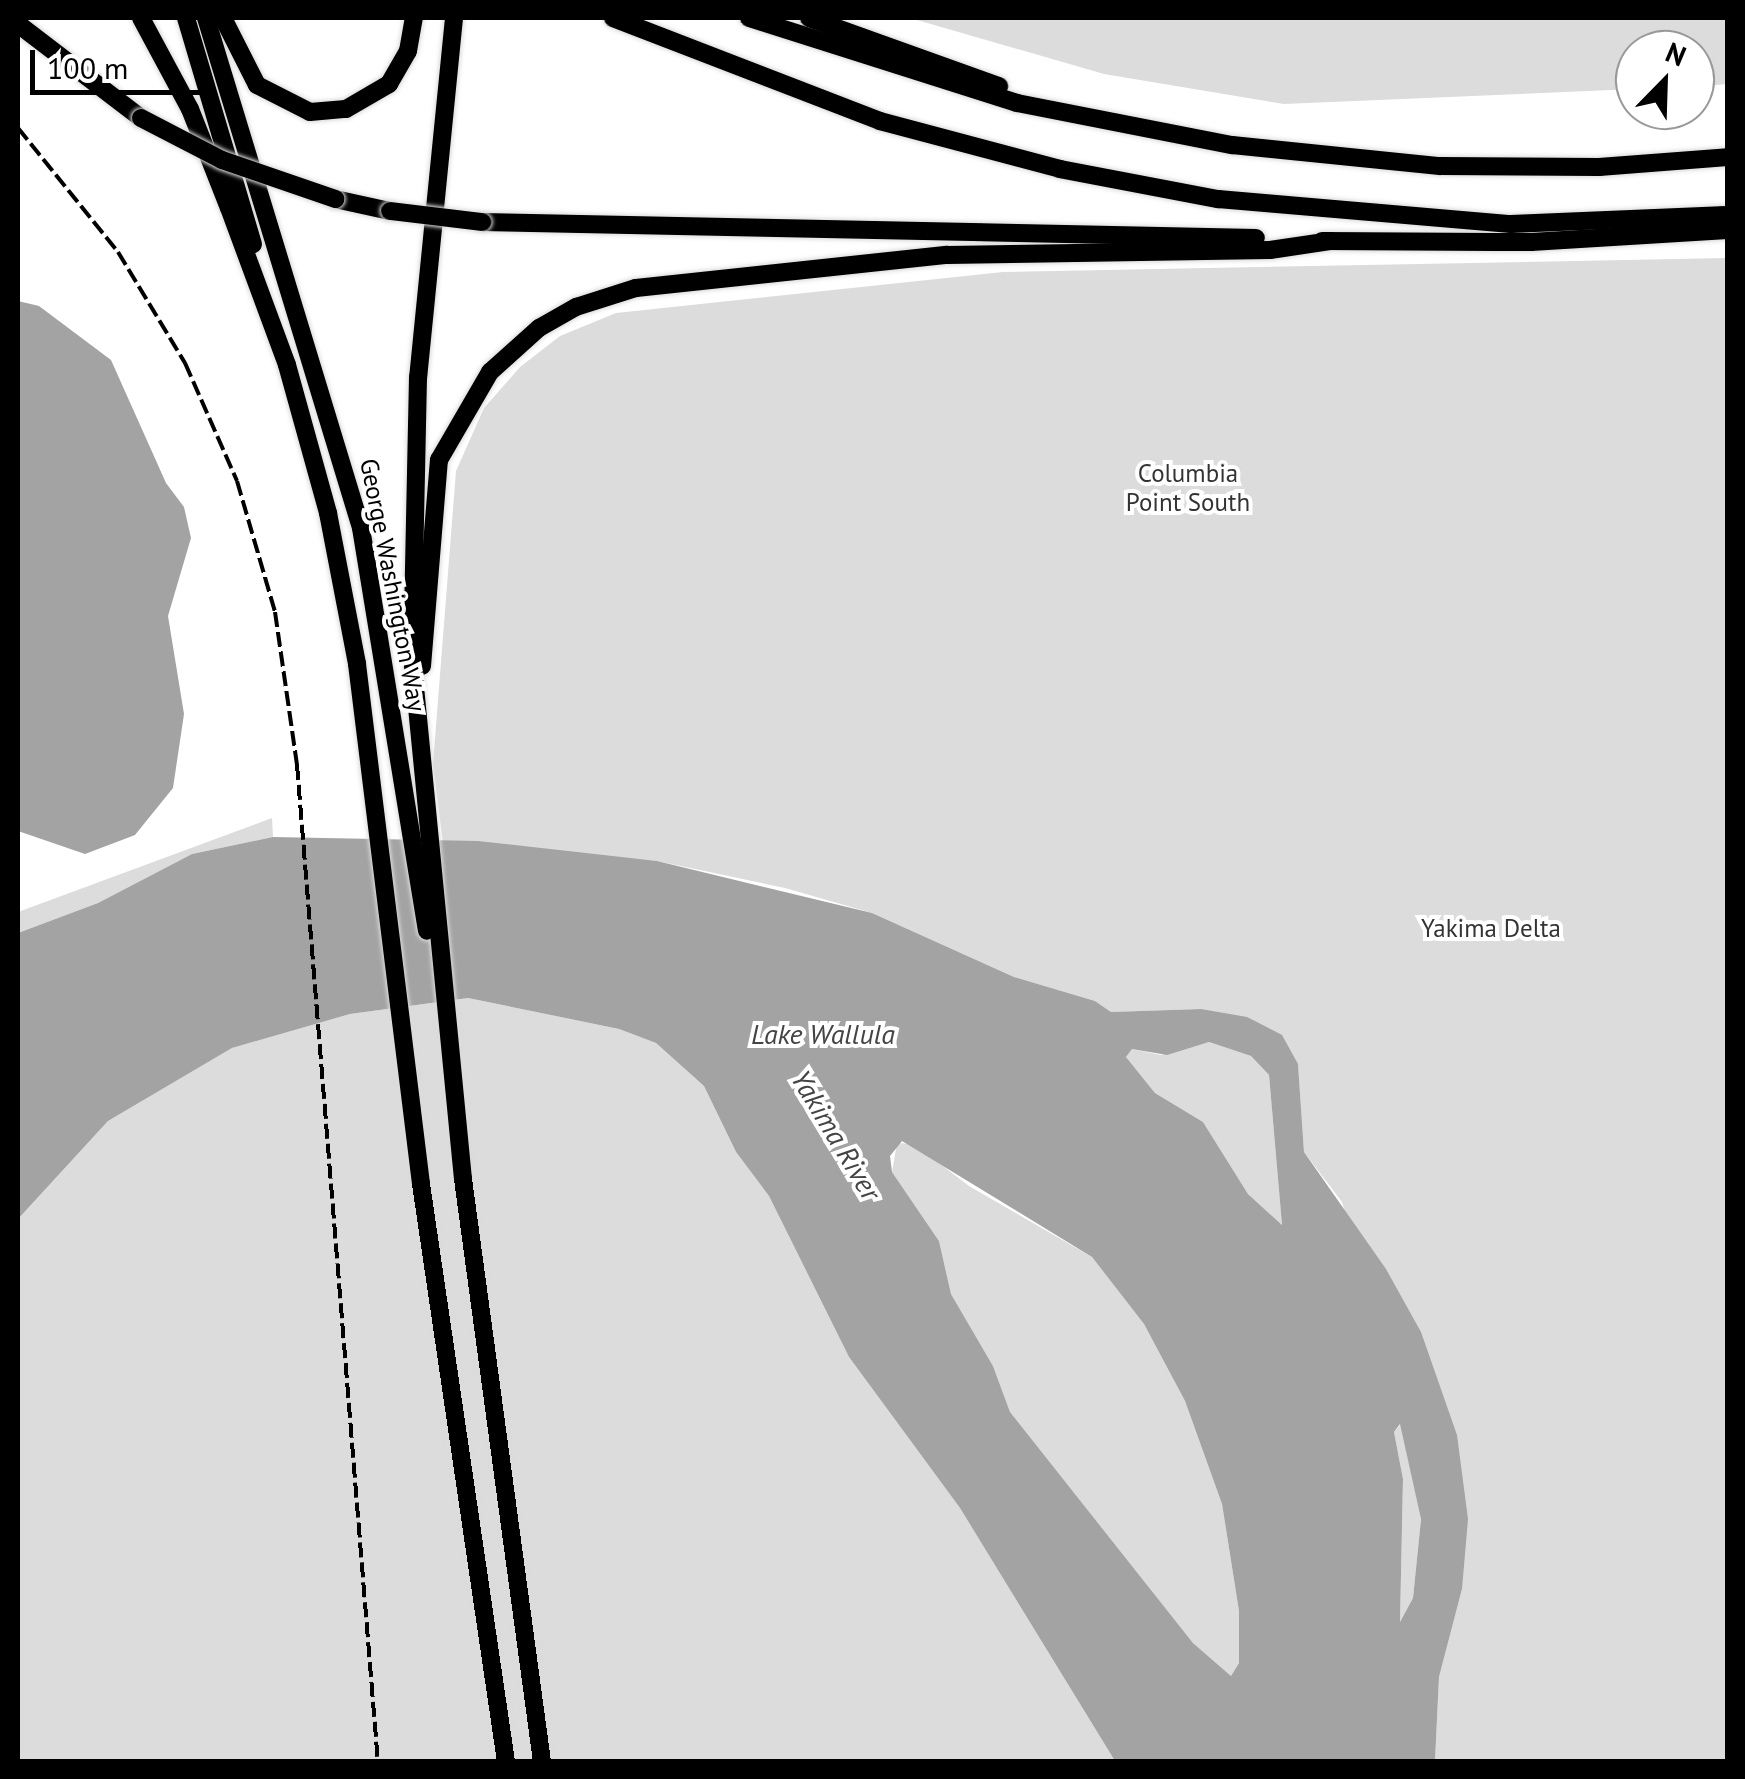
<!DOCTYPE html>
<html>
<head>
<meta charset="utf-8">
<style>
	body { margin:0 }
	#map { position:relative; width:1745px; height:1779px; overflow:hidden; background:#fff; font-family:"PT Sans",sans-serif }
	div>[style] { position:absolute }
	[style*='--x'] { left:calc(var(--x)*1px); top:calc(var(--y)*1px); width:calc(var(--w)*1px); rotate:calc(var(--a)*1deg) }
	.green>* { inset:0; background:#dcdcdc }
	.water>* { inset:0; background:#a3a3a3 }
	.roads { filter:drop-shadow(0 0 2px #dbdbdb) drop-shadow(0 0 2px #dbdbdb) }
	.motorway>* { height:18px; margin:-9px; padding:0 9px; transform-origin:9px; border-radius:9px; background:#000 }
	.rail>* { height:4px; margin-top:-2px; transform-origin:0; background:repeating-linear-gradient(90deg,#000 0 15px,transparent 0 20px) }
	.bridges { filter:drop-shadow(0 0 2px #dbdbdb) drop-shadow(0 0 2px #dbdbdb) }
	.motorway-bridge>* { height:18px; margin:-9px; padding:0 9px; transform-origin:9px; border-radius:9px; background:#000 }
	span { translate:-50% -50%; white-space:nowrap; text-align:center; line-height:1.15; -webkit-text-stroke:8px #fff; paint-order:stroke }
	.park-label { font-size:25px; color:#333 }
	.street-label { font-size:25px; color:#000 }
	.water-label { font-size:28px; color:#444; font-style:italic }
	.frame { position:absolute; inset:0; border:20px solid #000; pointer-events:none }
	.north { position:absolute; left:1615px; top:30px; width:100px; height:100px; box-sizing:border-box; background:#fff; border:2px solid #999; border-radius:50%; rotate:23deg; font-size:28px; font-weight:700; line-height:40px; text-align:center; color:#000 }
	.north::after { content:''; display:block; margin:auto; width:35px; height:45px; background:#000; clip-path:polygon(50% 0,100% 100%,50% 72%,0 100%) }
	.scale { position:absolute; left:30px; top:50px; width:175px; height:45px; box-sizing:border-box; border:5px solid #000; border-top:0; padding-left:12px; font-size:30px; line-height:35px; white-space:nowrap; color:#000; -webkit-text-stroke:8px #fff; paint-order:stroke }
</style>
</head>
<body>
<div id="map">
	<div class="green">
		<i style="clip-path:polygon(910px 18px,1727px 18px,1727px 84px,1695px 87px,1695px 50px,1635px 50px,1635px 89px,1284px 104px,1104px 74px)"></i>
		<i style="clip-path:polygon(1727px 258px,1727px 1761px,1435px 1761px,1439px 1677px,1462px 1589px,1342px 1202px,1304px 1152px,1298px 1065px,1201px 1009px,1111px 1012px,1095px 1001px,1014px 977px,872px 913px,785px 888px,657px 861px,443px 843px,433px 764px,456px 471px,484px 408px,520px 367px,560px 336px,616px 313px,1003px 272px)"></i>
		<i style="clip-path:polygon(272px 818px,273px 837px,192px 854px,98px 903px,18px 933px,18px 912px)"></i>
		<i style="clip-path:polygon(468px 998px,619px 1029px,656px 1043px,704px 1086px,736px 1152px,769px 1196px,849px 1357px,960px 1508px,1115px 1761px,18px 1762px,18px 1219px,108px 1121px,232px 1048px,350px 1014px)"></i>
		<i style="clip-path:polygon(1209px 1042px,1251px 1056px,1269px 1075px,1282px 1225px,1248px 1194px,1203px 1122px,1155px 1093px,1126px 1057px,1132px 1049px,1161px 1055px)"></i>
		<i style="clip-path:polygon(897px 1143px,914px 1144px,969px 1186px,1092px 1257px,1144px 1324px,1185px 1401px,1222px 1504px,1239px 1611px,1239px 1663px,1231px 1676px,1193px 1643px,1010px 1412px,993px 1366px,951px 1294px,939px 1241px,892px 1172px)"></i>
		<i style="clip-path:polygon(1401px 1424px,1421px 1518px,1413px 1598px,1400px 1622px,1403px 1479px,1394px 1432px)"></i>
	</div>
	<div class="water">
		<i style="clip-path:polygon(18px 301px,39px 306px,111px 360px,166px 483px,184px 507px,191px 538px,168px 616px,184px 714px,173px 788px,135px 835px,85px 854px,18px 831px)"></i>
		<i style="clip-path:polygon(evenodd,273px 837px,478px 841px,657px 861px,872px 913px,1014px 977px,1095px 1001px,1111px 1012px,1201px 1009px,1247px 1017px,1282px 1035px,1298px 1064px,1304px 1152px,1386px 1269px,1421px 1332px,1457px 1435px,1468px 1519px,1462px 1589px,1439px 1677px,1435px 1761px,1115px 1761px,960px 1508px,849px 1357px,769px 1196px,736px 1152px,704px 1086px,656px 1043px,619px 1029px,468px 998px,350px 1014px,232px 1048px,108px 1121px,18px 1219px,18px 933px,98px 903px,192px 854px,273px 837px,1209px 1042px,1251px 1056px,1269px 1075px,1282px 1225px,1248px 1194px,1203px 1122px,1155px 1093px,1126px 1057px,1132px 1049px,1167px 1055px,1209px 1042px,273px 837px,902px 1141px,1092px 1257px,1144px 1324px,1185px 1401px,1222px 1504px,1239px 1611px,1239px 1663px,1231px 1676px,1193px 1643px,1010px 1412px,993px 1366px,951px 1294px,939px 1241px,892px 1172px,890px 1156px,902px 1141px,273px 837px,1400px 1424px,1421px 1519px,1413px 1598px,1400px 1622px,1403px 1479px,1394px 1432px,1400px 1424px)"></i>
	</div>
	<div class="roads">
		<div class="motorway">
			<i style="--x:141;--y:18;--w:103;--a:61.7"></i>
			<i style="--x:190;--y:109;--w:106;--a:68.5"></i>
			<i style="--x:229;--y:208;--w:167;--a:69.7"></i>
			<i style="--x:287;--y:365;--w:154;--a:74.5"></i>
			<i style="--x:328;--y:513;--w:154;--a:79.1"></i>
			<i style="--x:357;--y:664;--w:524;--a:82.98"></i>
			<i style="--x:421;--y:1184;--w:584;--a:81.63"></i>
			<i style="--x:186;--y:18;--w:236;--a:73.5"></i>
			<i style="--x:206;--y:18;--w:533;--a:73.09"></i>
			<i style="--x:361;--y:528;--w:408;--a:80.7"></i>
			<i style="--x:223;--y:18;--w:75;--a:63.1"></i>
			<i style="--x:257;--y:85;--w:59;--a:27"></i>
			<i style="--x:310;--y:112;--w:36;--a:-5"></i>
			<i style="--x:346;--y:109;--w:50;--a:-30.2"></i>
			<i style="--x:389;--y:84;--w:38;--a:-60"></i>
			<i style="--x:408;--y:51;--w:34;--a:-80"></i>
			<i style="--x:454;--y:18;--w:361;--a:95.7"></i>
			<i style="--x:418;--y:377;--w:279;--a:91.2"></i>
			<i style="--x:412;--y:656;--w:525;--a:84.43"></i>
			<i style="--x:463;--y:1179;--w:588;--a:82.28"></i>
			<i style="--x:613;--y:18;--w:286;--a:21.1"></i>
			<i style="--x:880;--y:121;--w:186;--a:14.9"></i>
			<i style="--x:1060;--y:169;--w:161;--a:10.8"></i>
			<i style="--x:1218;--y:199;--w:294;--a:4.9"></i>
			<i style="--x:1511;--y:224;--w:217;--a:-2.4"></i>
			<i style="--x:749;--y:18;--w:281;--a:17.6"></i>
			<i style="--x:1017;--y:103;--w:219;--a:11.1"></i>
			<i style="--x:1232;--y:145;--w:209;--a:5.8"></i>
			<i style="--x:1440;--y:166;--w:159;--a:0.4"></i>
			<i style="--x:1599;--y:167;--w:129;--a:-4.4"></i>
			<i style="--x:809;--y:18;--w:202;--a:19.7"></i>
			<i style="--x:18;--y:24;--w:155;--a:37.4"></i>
			<i style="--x:335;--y:199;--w:56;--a:12.3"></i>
			<i style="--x:482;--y:222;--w:774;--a:1.18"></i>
			<i style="--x:1322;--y:241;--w:209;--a:0.3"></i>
			<i style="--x:1531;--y:242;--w:197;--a:-3.5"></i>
			<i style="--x:422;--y:666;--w:207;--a:-85.3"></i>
			<i style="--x:439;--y:460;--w:102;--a:-59.9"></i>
			<i style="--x:490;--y:372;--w:66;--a:-41.9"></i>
			<i style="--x:539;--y:328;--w:43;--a:-29.6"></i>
			<i style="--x:576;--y:307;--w:63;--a:-17.6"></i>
			<i style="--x:636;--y:288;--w:313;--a:-6.1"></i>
			<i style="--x:947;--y:255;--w:323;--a:-0.9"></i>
			<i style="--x:1270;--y:250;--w:62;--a:-8.4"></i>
		</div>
	</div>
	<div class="rail">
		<i style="--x:18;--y:128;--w:159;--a:51.1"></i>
		<i style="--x:118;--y:252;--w:130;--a:58.9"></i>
		<i style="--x:185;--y:363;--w:129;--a:66.2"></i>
		<i style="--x:237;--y:481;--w:136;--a:73.8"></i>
		<i style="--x:275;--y:612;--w:155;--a:81.8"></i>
		<i style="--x:297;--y:765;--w:1000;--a:85.36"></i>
	</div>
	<div class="bridges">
		<div class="motorway-bridge">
			<i style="--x:141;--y:118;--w:91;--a:27.4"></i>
			<i style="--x:222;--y:160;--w:120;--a:19"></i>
			<i style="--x:390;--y:211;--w:93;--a:6.8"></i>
		</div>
	</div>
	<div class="park-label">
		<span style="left:1188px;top:488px">Columbia<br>Point South</span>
		<span style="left:1491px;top:928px">Yakima Delta</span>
	</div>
	<div class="street-label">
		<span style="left:393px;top:585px;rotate:79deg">George Washington Way</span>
	</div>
	<div class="water-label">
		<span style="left:823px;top:1034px">Lake Wallula</span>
		<span style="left:836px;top:1135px;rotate:59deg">Yakima River</span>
	</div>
	<div class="frame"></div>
	<div class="north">N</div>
	<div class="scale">100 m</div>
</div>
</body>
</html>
